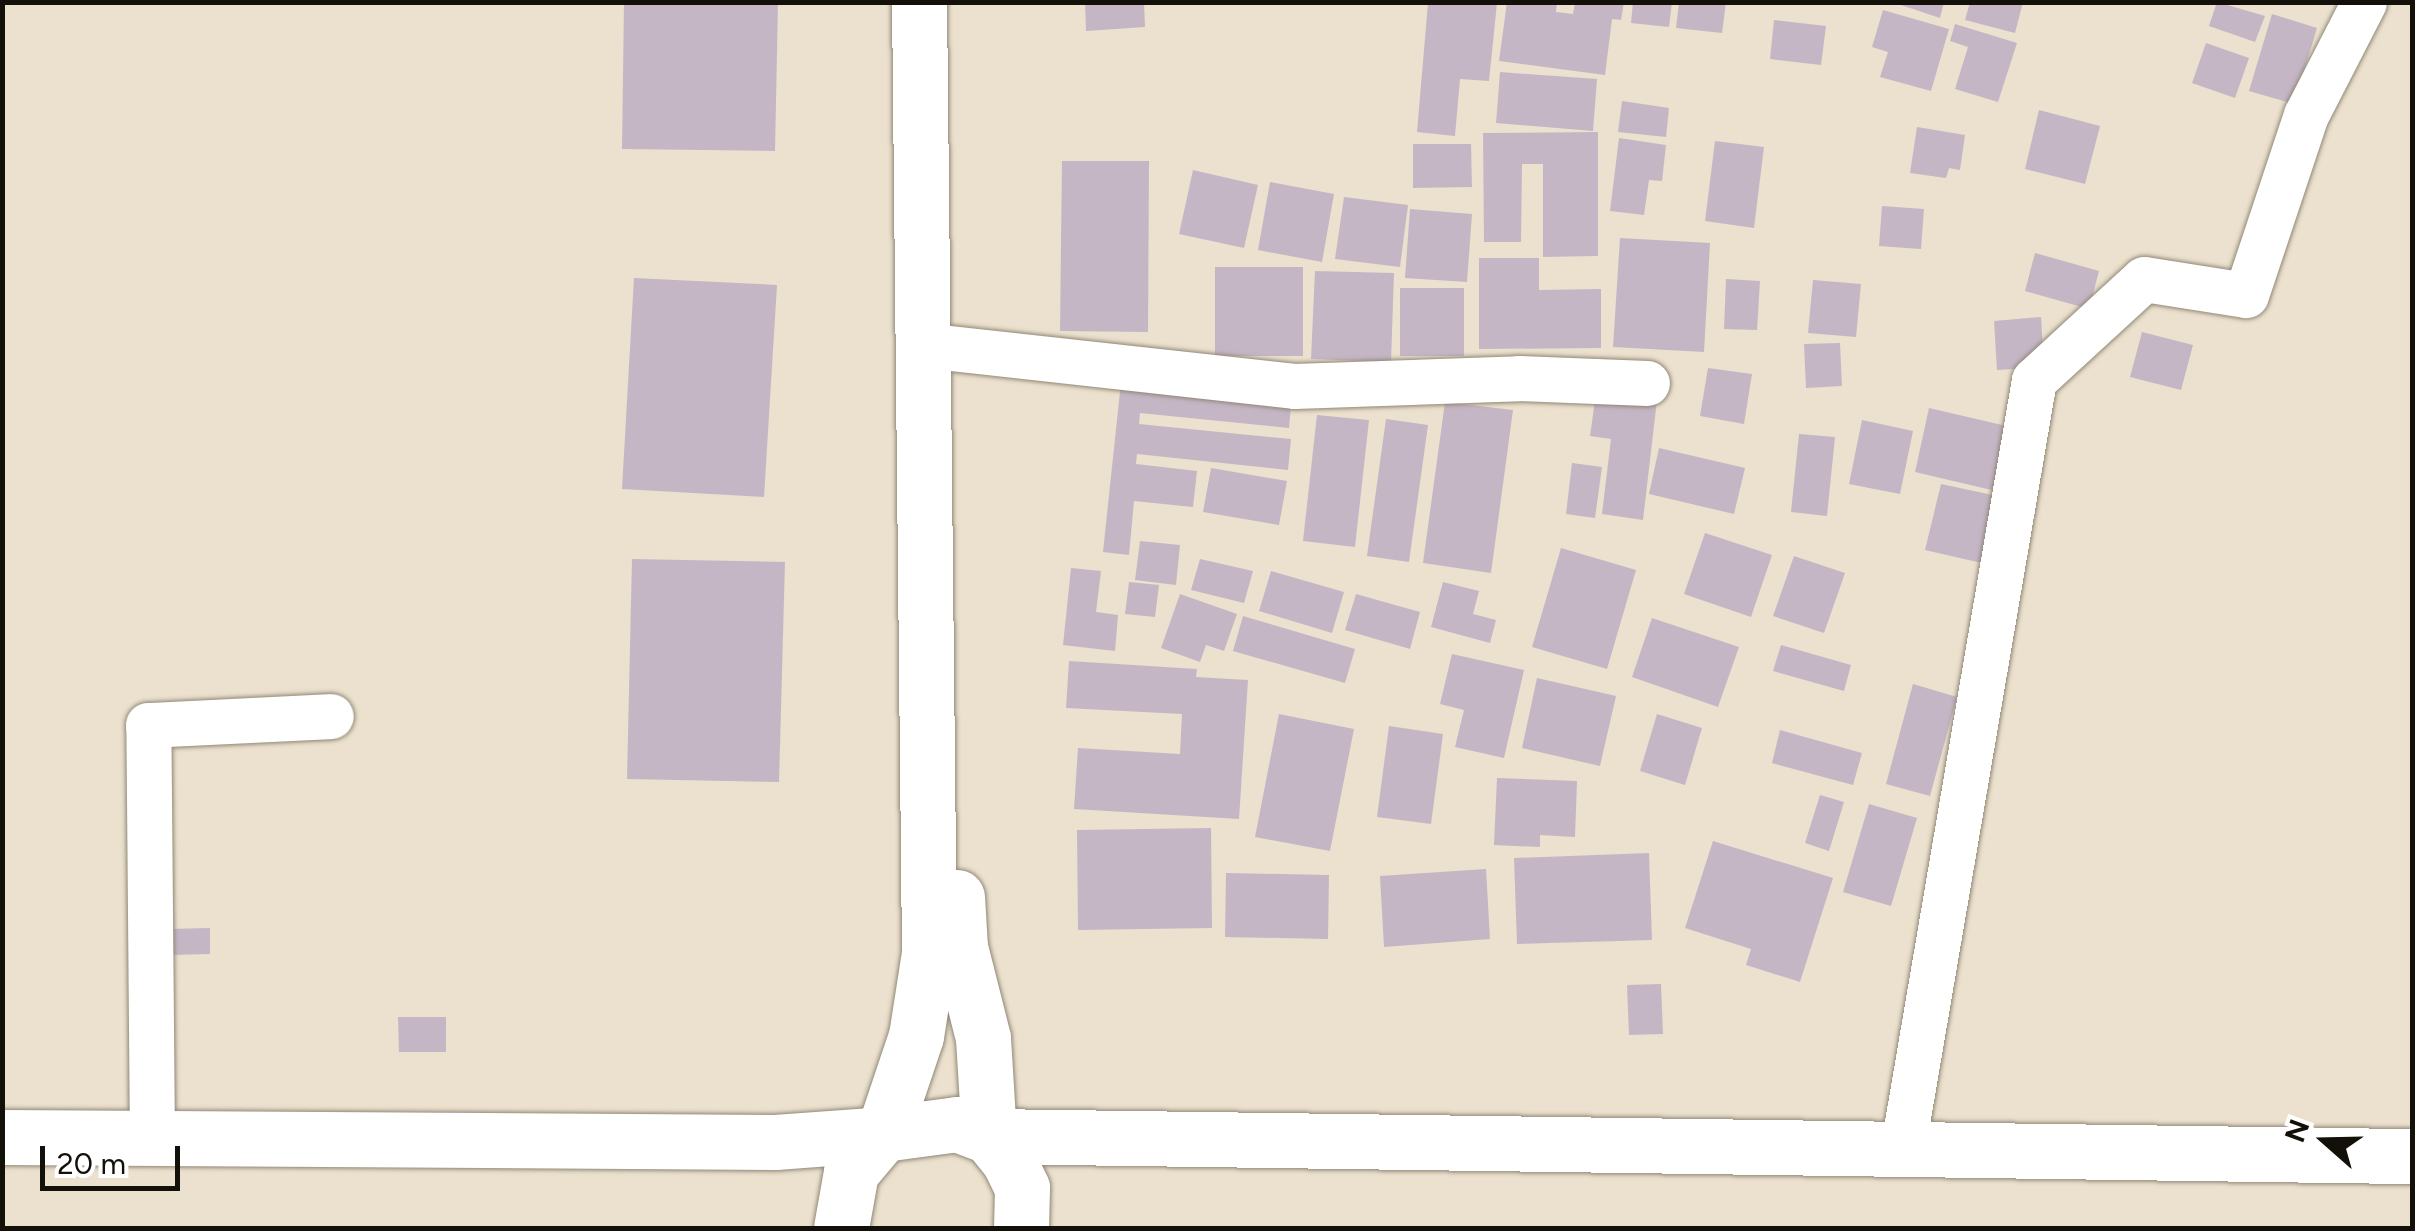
<!DOCTYPE html>
<html>
<head>
<meta charset="utf-8">
<style>
	body { margin:0 }
	#map { position:relative; width:2415px; height:1231px; overflow:hidden; background:#ebe1ce; font-family:Figtree,sans-serif }
	div>[style] { position:absolute }
	[style*='--x'] { left:calc(var(--x)*1px); top:calc(var(--y)*1px); width:calc(var(--w)*1px); rotate:calc(var(--a)*1deg) }
	.building>* { inset:0; background:#c5b6c6 }
	.roads { filter:drop-shadow(0 0 2px #908876) drop-shadow(0 0 2px #908876) }
	.minor>* { height:45px; margin:-22.5px; padding:0 22.5px; transform-origin:22.5px; border-radius:22.5px; background:#fff }
	.major>* { height:55px; margin:-27.5px; padding:0 27.5px; transform-origin:27.5px; border-radius:27.5px; background:#fff }
	.highway>* { height:55px; margin:-27.5px; padding:0 27.5px; transform-origin:27.5px; border-radius:27.5px; background:#fff }
	span { translate:-50% -50%; white-space:nowrap; text-align:center; line-height:1.15; -webkit-text-stroke:8px #fff; paint-order:stroke }
	.frame { position:absolute; inset:0; border:5px solid #131009; pointer-events:none }
	.north { position:absolute; left:2275px; top:1091px; width:100px; height:100px; -webkit-text-stroke:8px #fff; paint-order:stroke; rotate:290deg; font-size:28px; font-weight:700; line-height:40px; text-align:center; color:#131009 }
	.north::after { content:''; display:block; margin:auto; width:35px; height:45px; background:#131009; clip-path:polygon(50% 0,100% 100%,50% 72%,0 100%) }
	.scale { position:absolute; left:40px; top:1146px; width:140px; height:45px; box-sizing:border-box; border:5px solid #131009; border-top:0; padding-left:12px; font-size:30px; line-height:35px; white-space:nowrap; color:#131009; -webkit-text-stroke:8px #fff; paint-order:stroke }
</style>
</head>
<body>
<div id="map">
	<div class="building">
		<i style="clip-path:polygon(624px 2px,778px 2px,775px 151px,622px 149px)"></i>
		<i style="clip-path:polygon(1085px 2px,1144px 2px,1145px 27px,1086px 31px)"></i>
		<i style="clip-path:polygon(1507px 2px,1557px 2px,1556px 12px,1573px 14px,1575px 2px,1624px 2px,1621px 20px,1612px 19px,1605px 75px,1499px 61px)"></i>
		<i style="clip-path:polygon(1633px 2px,1672px 2px,1669px 27px,1631px 23px)"></i>
		<i style="clip-path:polygon(1679px 2px,1726px 2px,1722px 33px,1676px 28px)"></i>
		<i style="clip-path:polygon(1892px 2px,1944px 2px,1940px 18px)"></i>
		<i style="clip-path:polygon(1970px 2px,2023px 2px,2015px 33px,1965px 20px)"></i>
		<i style="clip-path:polygon(2217px 2px,2265px 16px,2255px 42px,2209px 26px)"></i>
		<i style="clip-path:polygon(1428px 3px,1497px 3px,1489px 81px,1460px 79px,1455px 136px,1417px 132px)"></i>
		<i style="clip-path:polygon(1883px 10px,1949px 29px,1931px 91px,1880px 77px,1888px 52px,1872px 47px)"></i>
		<i style="clip-path:polygon(2272px 14px,2317px 28px,2294px 104px,2249px 91px)"></i>
		<i style="clip-path:polygon(1774px 20px,1826px 26px,1821px 65px,1770px 59px)"></i>
		<i style="clip-path:polygon(1955px 24px,2017px 43px,1998px 102px,1955px 89px,1968px 47px,1950px 41px)"></i>
		<i style="clip-path:polygon(2206px 43px,2249px 58px,2235px 98px,2192px 83px)"></i>
		<i style="clip-path:polygon(1500px 72px,1597px 79px,1593px 131px,1496px 123px)"></i>
		<i style="clip-path:polygon(1622px 101px,1669px 108px,1666px 137px,1618px 132px)"></i>
		<i style="clip-path:polygon(2039px 110px,2100px 126px,2085px 184px,2025px 169px)"></i>
		<i style="clip-path:polygon(1917px 127px,1965px 135px,1960px 170px,1949px 168px,1946px 178px,1910px 173px)"></i>
		<i style="clip-path:polygon(1598px 132px,1598px 256px,1543px 257px,1543px 164px,1522px 164px,1521px 242px,1484px 242px,1483px 133px)"></i>
		<i style="clip-path:polygon(1619px 138px,1666px 145px,1662px 181px,1649px 180px,1644px 215px,1610px 211px)"></i>
		<i style="clip-path:polygon(1715px 141px,1764px 147px,1754px 228px,1705px 221px)"></i>
		<i style="clip-path:polygon(1413px 144px,1471px 144px,1472px 187px,1413px 188px)"></i>
		<i style="clip-path:polygon(1062px 161px,1149px 161px,1148px 332px,1060px 331px)"></i>
		<i style="clip-path:polygon(1193px 170px,1258px 185px,1244px 248px,1179px 234px)"></i>
		<i style="clip-path:polygon(1270px 182px,1334px 194px,1322px 262px,1258px 250px)"></i>
		<i style="clip-path:polygon(1344px 197px,1408px 205px,1400px 267px,1335px 259px)"></i>
		<i style="clip-path:polygon(1882px 206px,1924px 209px,1921px 249px,1879px 246px)"></i>
		<i style="clip-path:polygon(1410px 209px,1472px 214px,1467px 282px,1405px 278px)"></i>
		<i style="clip-path:polygon(1620px 238px,1710px 243px,1704px 352px,1613px 347px)"></i>
		<i style="clip-path:polygon(2035px 253px,2099px 271px,2089px 309px,2025px 291px)"></i>
		<i style="clip-path:polygon(1479px 258px,1539px 258px,1539px 290px,1601px 289px,1601px 348px,1479px 349px)"></i>
		<i style="clip-path:polygon(1215px 267px,1303px 267px,1303px 356px,1215px 356px)"></i>
		<i style="clip-path:polygon(1315px 271px,1394px 273px,1391px 362px,1311px 359px)"></i>
		<i style="clip-path:polygon(634px 278px,777px 285px,764px 497px,622px 489px)"></i>
		<i style="clip-path:polygon(1726px 279px,1760px 281px,1757px 330px,1724px 329px)"></i>
		<i style="clip-path:polygon(1813px 280px,1861px 284px,1856px 337px,1808px 333px)"></i>
		<i style="clip-path:polygon(1400px 288px,1464px 288px,1464px 356px,1400px 356px)"></i>
		<i style="clip-path:polygon(2041px 317px,2044px 367px,1997px 370px,1994px 321px)"></i>
		<i style="clip-path:polygon(2142px 332px,2193px 345px,2181px 390px,2130px 377px)"></i>
		<i style="clip-path:polygon(1840px 343px,1842px 386px,1806px 388px,1804px 344px)"></i>
		<i style="clip-path:polygon(1708px 368px,1752px 374px,1744px 424px,1700px 416px)"></i>
		<i style="clip-path:polygon(1121px 382px,1291px 406px,1289px 428px,1140px 413px,1139px 424px,1291px 439px,1288px 470px,1137px 454px,1136px 464px,1197px 471px,1193px 507px,1134px 501px,1129px 555px,1103px 552px)"></i>
		<i style="clip-path:polygon(1596px 393px,1657px 400px,1643px 520px,1602px 514px,1611px 439px,1590px 436px)"></i>
		<i style="clip-path:polygon(1445px 402px,1513px 410px,1491px 573px,1423px 563px)"></i>
		<i style="clip-path:polygon(1929px 408px,2015px 428px,2000px 492px,1915px 472px)"></i>
		<i style="clip-path:polygon(1317px 415px,1369px 420px,1355px 547px,1303px 541px)"></i>
		<i style="clip-path:polygon(1386px 419px,1428px 425px,1409px 562px,1367px 556px)"></i>
		<i style="clip-path:polygon(1862px 420px,1913px 431px,1900px 494px,1849px 484px)"></i>
		<i style="clip-path:polygon(1799px 434px,1835px 437px,1827px 516px,1791px 512px)"></i>
		<i style="clip-path:polygon(1659px 448px,1745px 468px,1734px 514px,1649px 494px)"></i>
		<i style="clip-path:polygon(1572px 463px,1602px 467px,1595px 518px,1566px 514px)"></i>
		<i style="clip-path:polygon(1211px 468px,1287px 481px,1279px 525px,1203px 512px)"></i>
		<i style="clip-path:polygon(1941px 484px,2002px 497px,1986px 564px,1925px 550px)"></i>
		<i style="clip-path:polygon(1705px 533px,1772px 555px,1751px 617px,1684px 594px)"></i>
		<i style="clip-path:polygon(1140px 541px,1180px 545px,1176px 585px,1135px 580px)"></i>
		<i style="clip-path:polygon(1561px 548px,1636px 570px,1607px 669px,1532px 647px)"></i>
		<i style="clip-path:polygon(1794px 556px,1845px 573px,1824px 633px,1773px 616px)"></i>
		<i style="clip-path:polygon(632px 559px,785px 562px,779px 782px,627px 779px)"></i>
		<i style="clip-path:polygon(1200px 559px,1253px 571px,1244px 603px,1191px 590px)"></i>
		<i style="clip-path:polygon(1071px 568px,1101px 571px,1096px 612px,1118px 615px,1115px 651px,1063px 645px)"></i>
		<i style="clip-path:polygon(1271px 571px,1344px 592px,1332px 633px,1259px 611px)"></i>
		<i style="clip-path:polygon(1129px 582px,1159px 585px,1155px 617px,1125px 614px)"></i>
		<i style="clip-path:polygon(1443px 582px,1479px 591px,1473px 614px,1496px 620px,1490px 643px,1431px 627px)"></i>
		<i style="clip-path:polygon(1180px 594px,1237px 614px,1224px 651px,1206px 645px,1200px 662px,1161px 648px)"></i>
		<i style="clip-path:polygon(1356px 594px,1420px 612px,1410px 649px,1345px 630px)"></i>
		<i style="clip-path:polygon(1243px 616px,1355px 649px,1345px 683px,1233px 651px)"></i>
		<i style="clip-path:polygon(1652px 618px,1739px 647px,1718px 707px,1632px 677px)"></i>
		<i style="clip-path:polygon(1781px 645px,1851px 665px,1844px 691px,1773px 671px)"></i>
		<i style="clip-path:polygon(1452px 654px,1524px 670px,1504px 758px,1455px 747px,1464px 710px,1440px 704px)"></i>
		<i style="clip-path:polygon(1069px 661px,1197px 669px,1196px 677px,1248px 680px,1239px 819px,1074px 809px,1078px 748px,1180px 754px,1182px 714px,1066px 708px)"></i>
		<i style="clip-path:polygon(1537px 678px,1616px 696px,1600px 766px,1522px 748px)"></i>
		<i style="clip-path:polygon(1913px 684px,1957px 697px,1930px 796px,1886px 784px)"></i>
		<i style="clip-path:polygon(1279px 714px,1354px 729px,1330px 851px,1255px 837px)"></i>
		<i style="clip-path:polygon(1657px 714px,1702px 728px,1685px 785px,1640px 771px)"></i>
		<i style="clip-path:polygon(1389px 726px,1443px 734px,1431px 824px,1377px 817px)"></i>
		<i style="clip-path:polygon(1780px 730px,1862px 753px,1853px 785px,1772px 763px)"></i>
		<i style="clip-path:polygon(1497px 778px,1577px 781px,1575px 837px,1540px 835px,1540px 847px,1494px 845px)"></i>
		<i style="clip-path:polygon(1820px 795px,1844px 802px,1829px 851px,1805px 843px)"></i>
		<i style="clip-path:polygon(1869px 804px,1917px 818px,1891px 906px,1843px 892px)"></i>
		<i style="clip-path:polygon(1211px 828px,1212px 928px,1078px 930px,1077px 830px)"></i>
		<i style="clip-path:polygon(1713px 841px,1833px 878px,1800px 982px,1746px 965px,1751px 949px,1685px 928px)"></i>
		<i style="clip-path:polygon(1649px 853px,1652px 940px,1517px 944px,1514px 858px)"></i>
		<i style="clip-path:polygon(1486px 869px,1490px 939px,1384px 947px,1380px 876px)"></i>
		<i style="clip-path:polygon(1226px 873px,1329px 875px,1328px 939px,1225px 937px)"></i>
		<i style="clip-path:polygon(210px 928px,210px 954px,170px 955px,170px 929px)"></i>
		<i style="clip-path:polygon(1661px 984px,1663px 1034px,1629px 1035px,1627px 985px)"></i>
		<i style="clip-path:polygon(398px 1017px,446px 1017px,446px 1052px,399px 1052px)"></i>
	</div>
	<div class="roads">
		<div class="minor">
			<i style="--x:932;--y:346;--w:364;--a:6.3"></i>
			<i style="--x:1294;--y:386;--w:225;--a:-2"></i>
			<i style="--x:1519;--y:378;--w:128;--a:2.2"></i>
			<i style="--x:152;--y:1142;--w:417;--a:-90.5"></i>
			<i style="--x:148;--y:725;--w:183;--a:-2.8"></i>
			<i style="--x:1903;--y:1146;--w:777;--a:-80.3"></i>
			<i style="--x:2034;--y:380;--w:149;--a:-42.6"></i>
			<i style="--x:2144;--y:279;--w:103;--a:8.9"></i>
			<i style="--x:2246;--y:295;--w:190;--a:-71.6"></i>
			<i style="--x:2306;--y:115;--w:127;--a:-62.8"></i>
		</div>
		<div class="major">
			<i style="--x:957;--y:897;--w:50;--a:86.6"></i>
			<i style="--x:960;--y:947;--w:94;--a:75.8"></i>
			<i style="--x:983;--y:1038;--w:98;--a:86.5"></i>
			<i style="--x:883;--y:1134;--w:103;--a:-71.4"></i>
			<i style="--x:916;--y:1036;--w:84;--a:-81.1"></i>
			<i style="--x:929;--y:953;--w:951;--a:-90.6"></i>
		</div>
		<div class="highway">
			<i style="--x:989;--y:1136;--w:1423;--a:0.81"></i>
			<i style="--x:2;--y:1137;--w:773;--a:0.37"></i>
			<i style="--x:775;--y:1142;--w:108;--a:-4.2"></i>
			<i style="--x:841;--y:1228;--w:57;--a:-79.9"></i>
			<i style="--x:851;--y:1172;--w:50;--a:-49.9"></i>
			<i style="--x:883;--y:1134;--w:75;--a:-7.7"></i>
			<i style="--x:957;--y:1124;--w:34;--a:21"></i>
			<i style="--x:989;--y:1136;--w:32;--a:51"></i>
			<i style="--x:1009;--y:1161;--w:30;--a:64"></i>
			<i style="--x:1022;--y:1188;--w:40;--a:91.4"></i>
		</div>
	</div>
	<div class="frame"></div>
	<div class="north">N</div>
	<div class="scale">20 m</div>
</div>
</body>
</html>
